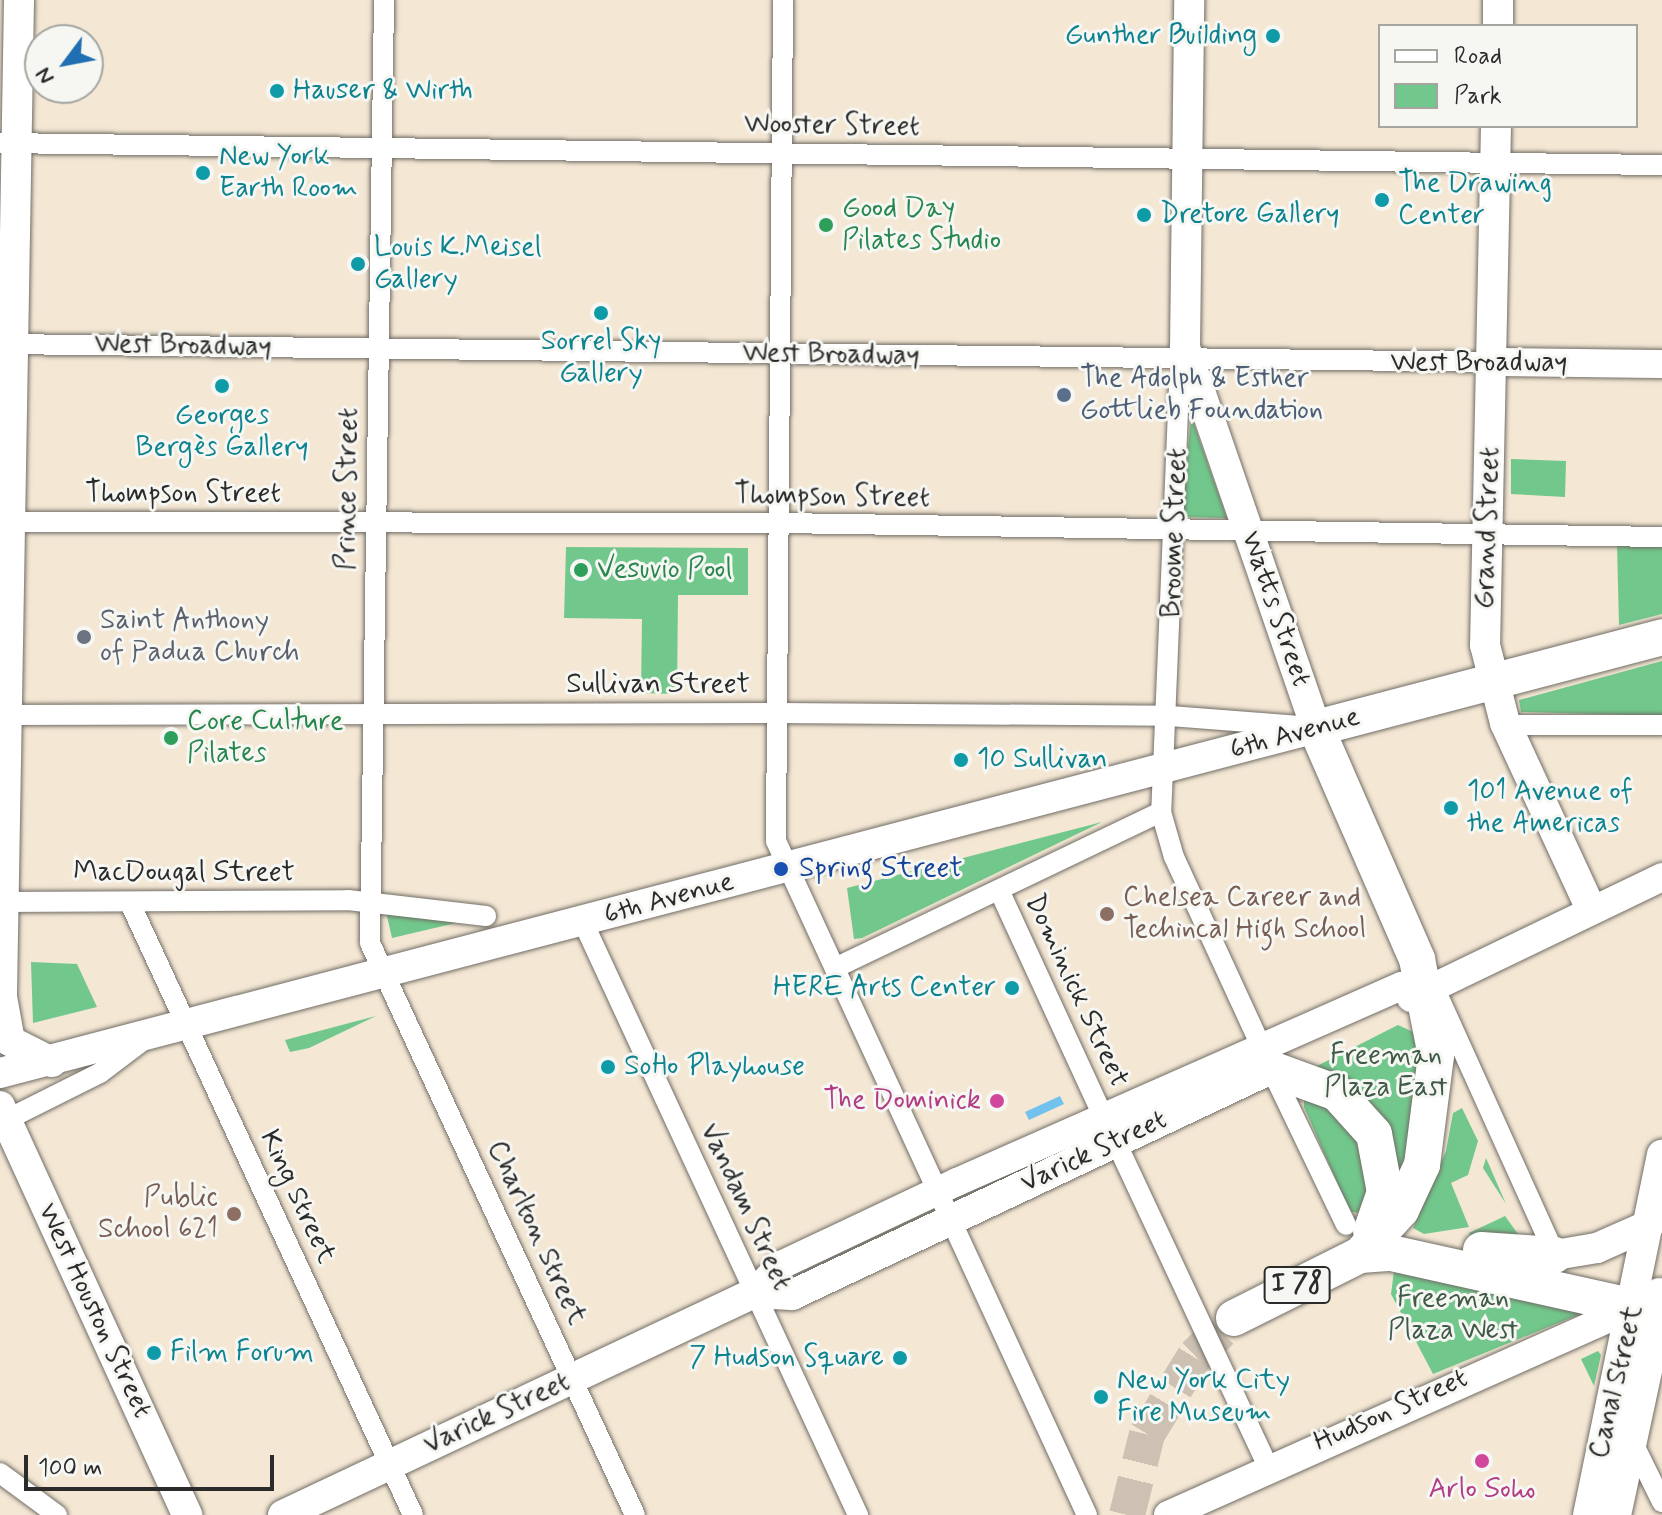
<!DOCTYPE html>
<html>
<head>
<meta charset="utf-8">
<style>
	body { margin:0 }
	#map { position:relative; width:1662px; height:1515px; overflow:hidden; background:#f4e7d4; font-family:Mynerve,sans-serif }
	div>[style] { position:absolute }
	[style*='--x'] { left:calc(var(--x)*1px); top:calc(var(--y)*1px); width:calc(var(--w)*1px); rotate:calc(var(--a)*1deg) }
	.green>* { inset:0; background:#72c88c }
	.water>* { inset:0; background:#71c3ed }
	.round { border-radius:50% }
	.highway-tunnel>* { height:36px; margin-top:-18px; transform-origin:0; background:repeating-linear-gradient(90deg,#ccc1b2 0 36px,transparent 0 54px) }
	.roads { filter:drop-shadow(0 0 2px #716d66) drop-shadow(0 0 2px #716d66) }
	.street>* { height:20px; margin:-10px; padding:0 10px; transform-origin:10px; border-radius:10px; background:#fff }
	.secondary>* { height:28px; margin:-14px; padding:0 14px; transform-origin:14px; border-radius:14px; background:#fff }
	.primary>* { height:30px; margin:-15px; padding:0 15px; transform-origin:15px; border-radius:15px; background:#fff }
	.highway>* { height:36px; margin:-18px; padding:0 18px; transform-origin:18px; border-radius:18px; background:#fff }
	.dots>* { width:22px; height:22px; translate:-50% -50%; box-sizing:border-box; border:4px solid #f6f6f2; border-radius:50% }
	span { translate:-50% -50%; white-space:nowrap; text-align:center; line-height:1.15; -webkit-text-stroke:6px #f6f6f2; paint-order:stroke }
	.shield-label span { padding:2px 6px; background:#f6f6f2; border:2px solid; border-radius:6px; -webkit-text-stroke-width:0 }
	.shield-label { font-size:26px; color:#2b2b2b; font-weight:700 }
	.culture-label { font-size:28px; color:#0d838f }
	.right { translate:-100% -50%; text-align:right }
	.left { translate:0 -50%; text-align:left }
	.street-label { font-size:28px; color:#2b2b2b }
	.leisure-label { font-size:28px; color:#27864d }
	.service-label { font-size:28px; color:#4e5e75 }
	.worship-label { font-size:28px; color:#5b616d }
	.transit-label { font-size:28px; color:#164399 }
	.education-label { font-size:28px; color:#785e54 }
	.park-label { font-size:28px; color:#405a48 }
	.hotel-label { font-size:28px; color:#b23c85 }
	.legend { position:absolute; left:1378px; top:24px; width:260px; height:104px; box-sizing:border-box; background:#f6f6f2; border:2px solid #a5a5a2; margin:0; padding:10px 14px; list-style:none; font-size:24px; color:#2b2b2b }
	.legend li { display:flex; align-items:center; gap:16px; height:40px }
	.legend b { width:40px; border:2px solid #a5a5a2 }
	.north { position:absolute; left:24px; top:24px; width:80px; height:80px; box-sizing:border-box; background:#f6f6f2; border:2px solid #a5a5a2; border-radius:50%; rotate:238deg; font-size:22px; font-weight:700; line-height:32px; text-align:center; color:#2b2b2b }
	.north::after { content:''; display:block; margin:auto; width:28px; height:36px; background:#1f6fb2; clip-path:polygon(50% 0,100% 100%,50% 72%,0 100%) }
	.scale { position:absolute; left:24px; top:1455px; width:250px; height:36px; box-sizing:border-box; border:4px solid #2b2b2b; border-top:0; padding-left:10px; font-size:24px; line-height:28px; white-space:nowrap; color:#2b2b2b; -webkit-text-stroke:6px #f6f6f2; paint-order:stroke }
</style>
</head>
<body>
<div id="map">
	<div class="green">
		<i style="clip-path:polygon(1191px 416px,1227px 518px,1182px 517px)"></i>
		<i style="clip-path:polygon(1511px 459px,1566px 461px,1565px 497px,1511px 494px)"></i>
		<i style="clip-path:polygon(1617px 545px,1662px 546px,1662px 614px,1619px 625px)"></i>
		<i style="clip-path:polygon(566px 547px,748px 548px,748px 595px,678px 595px,677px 694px,641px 693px,642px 619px,564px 618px)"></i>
		<i style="clip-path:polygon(1662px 661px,1662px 716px,1521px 712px,1519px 700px)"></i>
		<i style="clip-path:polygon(1102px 822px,862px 938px,854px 939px,847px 888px)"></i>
		<i style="clip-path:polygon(384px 903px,486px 916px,392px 938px)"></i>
		<i style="clip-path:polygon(31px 962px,77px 964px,97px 1007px,33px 1023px)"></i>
		<i style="clip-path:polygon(376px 1016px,309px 1048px,290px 1052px,285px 1040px)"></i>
		<i style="clip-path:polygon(1398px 1025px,1420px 1035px,1418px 1145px,1391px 1185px,1315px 1067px)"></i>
		<i style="clip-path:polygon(1316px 1097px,1374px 1156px,1365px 1213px,1350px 1212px,1304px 1107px,1304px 1098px)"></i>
		<i style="clip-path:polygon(1462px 1108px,1478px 1141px,1468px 1175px,1451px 1183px,1469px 1227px,1424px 1234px,1413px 1228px,1446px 1151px,1453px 1113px)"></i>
		<i style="clip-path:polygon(1486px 1158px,1506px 1204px,1483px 1168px)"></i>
		<i style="clip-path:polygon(1505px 1216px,1523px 1241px,1470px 1235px,1469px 1233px)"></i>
		<i style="clip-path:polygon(1394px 1271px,1585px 1312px,1433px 1374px,1391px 1294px)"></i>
		<i style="clip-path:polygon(1598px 1351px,1601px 1355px,1594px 1386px,1581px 1359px)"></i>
	</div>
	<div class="water">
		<i class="round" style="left:570px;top:559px;width:22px;height:22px"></i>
		<i style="clip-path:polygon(1060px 1096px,1064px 1104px,1029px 1120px,1025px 1112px)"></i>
	</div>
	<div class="highway-tunnel">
		<i style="--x:1127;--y:1515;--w:83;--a:-76.1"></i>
		<i style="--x:1147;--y:1434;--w:92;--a:-58.4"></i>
		<i style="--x:1195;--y:1356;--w:54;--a:-44.3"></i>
	</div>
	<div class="roads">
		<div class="street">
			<i style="--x:384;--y:0;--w:943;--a:90.85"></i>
			<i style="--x:370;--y:943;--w:630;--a:65.14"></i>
			<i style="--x:783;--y:0;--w:841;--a:90.48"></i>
			<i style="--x:776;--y:841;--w:742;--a:65.23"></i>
			<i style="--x:0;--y:143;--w:1662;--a:0.76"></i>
			<i style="--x:2;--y:344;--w:1492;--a:0.69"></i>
			<i style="--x:1189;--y:361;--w:28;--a:111"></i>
			<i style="--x:1179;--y:387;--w:425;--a:92.4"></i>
			<i style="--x:1161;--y:812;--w:47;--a:73.9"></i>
			<i style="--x:1174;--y:857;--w:210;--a:65.3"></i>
			<i style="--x:0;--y:522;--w:780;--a:0.07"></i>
			<i style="--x:780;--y:523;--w:882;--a:0.91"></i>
			<i style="--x:0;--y:715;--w:777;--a:-0.15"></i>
			<i style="--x:777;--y:713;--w:393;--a:0.4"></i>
			<i style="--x:1170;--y:716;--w:130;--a:4.4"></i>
			<i style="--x:1506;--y:725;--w:156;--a:0"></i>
			<i style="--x:999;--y:890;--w:249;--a:65.3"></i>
			<i style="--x:0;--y:902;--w:348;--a:-0.3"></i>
			<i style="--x:348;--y:900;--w:139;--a:6.6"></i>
			<i style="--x:130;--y:903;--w:674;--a:65.18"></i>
			<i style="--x:583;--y:922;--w:654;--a:65.12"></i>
			<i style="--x:835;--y:968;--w:361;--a:-25.6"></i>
			<i style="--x:1435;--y:989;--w:292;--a:65.7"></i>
			<i style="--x:1271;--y:1069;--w:173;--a:64.3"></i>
			<i style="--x:6;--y:1120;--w:105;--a:-26.6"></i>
			<i style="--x:100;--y:1073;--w:51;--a:-37.1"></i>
			<i style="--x:1116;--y:1142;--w:359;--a:64.9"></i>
			<i style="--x:1632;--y:1441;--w:68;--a:63.8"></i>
			<i style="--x:0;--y:1473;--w:71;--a:36.4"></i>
		</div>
		<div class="secondary">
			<i style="--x:1494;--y:362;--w:168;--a:0.7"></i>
			<i style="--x:1411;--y:998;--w:279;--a:-25.7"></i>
			<i style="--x:754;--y:1293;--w:37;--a:-47"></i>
			<i style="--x:779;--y:1266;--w:197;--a:-25.3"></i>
			<i style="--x:957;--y:1182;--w:486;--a:-23.8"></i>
			<i style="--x:1402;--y:986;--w:24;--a:0"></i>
			<i style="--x:1168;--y:1515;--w:510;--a:-24.05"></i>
		</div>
		<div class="primary">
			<i style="--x:19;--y:0;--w:997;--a:90.98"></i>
			<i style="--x:2;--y:997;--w:45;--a:79.7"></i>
			<i style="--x:10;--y:1041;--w:47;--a:26.6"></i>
			<i style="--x:1498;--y:26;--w:26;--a:-90"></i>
			<i style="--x:1496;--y:126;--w:519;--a:91.21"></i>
			<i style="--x:1485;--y:645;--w:81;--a:75.6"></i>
			<i style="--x:1505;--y:723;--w:205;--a:65.2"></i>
			<i style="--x:0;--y:1073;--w:1360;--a:-14.69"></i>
			<i style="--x:1316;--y:728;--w:402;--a:-109"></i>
			<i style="--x:1185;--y:348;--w:348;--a:-89.3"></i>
			<i style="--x:0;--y:1106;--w:450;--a:65.4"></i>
			<i style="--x:1555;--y:1255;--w:43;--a:-9.5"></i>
			<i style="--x:1597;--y:1248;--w:57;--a:-23.9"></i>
			<i style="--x:283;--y:1515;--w:521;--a:-25.24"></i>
			<i style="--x:754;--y:1293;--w:38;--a:3"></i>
			<i style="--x:792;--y:1295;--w:530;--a:-25.26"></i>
			<i style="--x:1588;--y:1515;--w:368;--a:-78.4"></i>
		</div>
		<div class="highway">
			<i style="--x:1271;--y:1069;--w:70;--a:20"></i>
			<i style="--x:1337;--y:1093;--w:55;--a:47.9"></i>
			<i style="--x:1374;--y:1134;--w:59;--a:79.3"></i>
			<i style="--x:1385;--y:1192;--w:42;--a:109.3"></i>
			<i style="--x:1481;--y:1250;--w:74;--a:3.9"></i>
			<i style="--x:1360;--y:1255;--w:61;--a:-47.7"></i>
			<i style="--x:1401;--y:1210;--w:50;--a:-65"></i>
			<i style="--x:1422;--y:1165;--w:110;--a:-82.7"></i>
			<i style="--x:1436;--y:1056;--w:99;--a:-101.1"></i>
			<i style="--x:1417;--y:959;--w:252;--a:-113.6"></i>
			<i style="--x:1316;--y:728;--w:358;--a:-14.7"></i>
			<i style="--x:1234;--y:1318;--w:141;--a:-26.6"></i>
			<i style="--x:1360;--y:1255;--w:31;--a:-4"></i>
			<i style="--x:1391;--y:1253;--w:249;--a:12.5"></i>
			<i style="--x:1613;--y:1515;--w:224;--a:-77.9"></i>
		</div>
	</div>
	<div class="dots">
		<i style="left:1273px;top:36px;background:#0f9aa8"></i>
		<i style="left:277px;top:91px;background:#0f9aa8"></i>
		<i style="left:203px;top:173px;background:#0f9aa8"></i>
		<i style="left:1382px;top:200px;background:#0f9aa8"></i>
		<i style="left:1144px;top:215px;background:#0f9aa8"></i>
		<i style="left:826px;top:225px;background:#2e9e5b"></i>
		<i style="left:358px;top:264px;background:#0f9aa8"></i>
		<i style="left:601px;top:313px;background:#0f9aa8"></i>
		<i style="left:222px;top:386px;background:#0f9aa8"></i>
		<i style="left:1064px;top:395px;background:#5c6f8a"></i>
		<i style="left:581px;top:570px;background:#2e9e5b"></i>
		<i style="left:84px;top:637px;background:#6b7280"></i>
		<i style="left:171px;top:738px;background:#2e9e5b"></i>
		<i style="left:961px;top:760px;background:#0f9aa8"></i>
		<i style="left:1451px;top:808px;background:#0f9aa8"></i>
		<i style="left:781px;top:869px;background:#1a4fb4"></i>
		<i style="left:1107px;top:914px;background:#8d6e63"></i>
		<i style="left:1012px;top:988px;background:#0f9aa8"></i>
		<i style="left:608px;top:1067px;background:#0f9aa8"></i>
		<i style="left:997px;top:1101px;background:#d1479c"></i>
		<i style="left:234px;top:1214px;background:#8d6e63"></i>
		<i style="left:154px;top:1353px;background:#0f9aa8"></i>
		<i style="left:900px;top:1358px;background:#0f9aa8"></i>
		<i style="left:1101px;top:1397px;background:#0f9aa8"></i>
		<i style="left:1482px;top:1461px;background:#d1479c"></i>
	</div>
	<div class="shield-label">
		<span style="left:1297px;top:1285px">I 78</span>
	</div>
	<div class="culture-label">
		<span class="right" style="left:1257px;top:36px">Gunther Building</span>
		<span class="left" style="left:293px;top:91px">Hauser &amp; Wirth</span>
		<span class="left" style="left:219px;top:173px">New York<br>Earth Room</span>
		<span class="left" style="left:1398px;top:200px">The Drawing<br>Center</span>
		<span class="left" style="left:1160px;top:215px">Dretore Gallery</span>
		<span class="left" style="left:374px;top:264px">Louis K.Meisel<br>Gallery</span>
		<span style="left:601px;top:358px">Sorrel Sky<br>Gallery</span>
		<span style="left:222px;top:432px">Georges<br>Bergès Gallery</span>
		<span class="left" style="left:977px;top:760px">10 Sullivan</span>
		<span class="left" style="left:1467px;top:808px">101 Avenue of<br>the Americas</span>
		<span class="right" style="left:996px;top:988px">HERE Arts Center</span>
		<span class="left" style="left:624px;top:1067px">SoHo Playhouse</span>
		<span class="left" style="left:170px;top:1353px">Film Forum</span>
		<span class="right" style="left:884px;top:1358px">7 Hudson Square</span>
		<span class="left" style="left:1117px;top:1397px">New York City<br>Fire Museum</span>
	</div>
	<div class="street-label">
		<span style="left:832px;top:126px;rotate:1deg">Wooster Street</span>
		<span style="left:183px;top:346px;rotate:1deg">West Broadway</span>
		<span style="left:831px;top:355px;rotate:1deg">West Broadway</span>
		<span style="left:1479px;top:363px">West Broadway</span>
		<span style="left:348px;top:489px;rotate:-89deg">Prince Street</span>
		<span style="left:183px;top:494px">Thompson Street</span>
		<span style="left:832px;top:497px;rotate:1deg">Thompson Street</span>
		<span style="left:1488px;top:528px;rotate:-88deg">Grand Street</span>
		<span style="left:1175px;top:533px;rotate:-88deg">Broome Street</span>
		<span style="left:1275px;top:609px;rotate:71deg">Watts Street</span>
		<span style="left:658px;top:685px">Sullivan Street</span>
		<span style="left:1295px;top:734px;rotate:-15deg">6th Avenue</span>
		<span style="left:184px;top:873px">MacDougal Street</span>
		<span style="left:669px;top:899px;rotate:-15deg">6th Avenue</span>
		<span style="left:1076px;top:991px;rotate:65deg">Dominick Street</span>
		<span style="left:1094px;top:1152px;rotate:-25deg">Varick Street</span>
		<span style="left:297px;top:1197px;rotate:65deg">King Street</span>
		<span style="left:745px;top:1207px;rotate:65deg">Vandam Street</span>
		<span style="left:536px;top:1233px;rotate:65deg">Charlton Street</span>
		<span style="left:94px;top:1311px;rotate:65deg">West Houston Street</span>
		<span style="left:1617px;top:1382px;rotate:-77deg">Canal Street</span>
		<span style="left:1391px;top:1411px;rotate:-24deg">Hudson Street</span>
		<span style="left:497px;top:1414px;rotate:-25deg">Varick Street</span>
	</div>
	<div class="leisure-label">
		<span class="left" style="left:842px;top:225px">Good Day<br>Pilates Studio</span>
		<span class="left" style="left:597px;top:570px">Vesuvio Pool</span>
		<span class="left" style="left:187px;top:738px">Core Culture<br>Pilates</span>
	</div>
	<div class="service-label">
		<span class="left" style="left:1080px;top:395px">The Adolph &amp; Esther<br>Gottlieb Foundation</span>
	</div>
	<div class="worship-label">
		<span class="left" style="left:100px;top:637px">Saint Anthony<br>of Padua Church</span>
	</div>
	<div class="transit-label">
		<span class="left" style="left:799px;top:869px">Spring Street</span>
	</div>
	<div class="education-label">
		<span class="left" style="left:1123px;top:914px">Chelsea Career and<br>Techincal High School</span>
		<span class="right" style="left:218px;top:1214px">Public<br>School 621</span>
	</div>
	<div class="park-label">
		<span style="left:1386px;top:1072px">Freeman<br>Plaza East</span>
		<span style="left:1453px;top:1315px">Freeman<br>Plaza West</span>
	</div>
	<div class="hotel-label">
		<span class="right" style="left:981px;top:1101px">The Dominick</span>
		<span style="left:1482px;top:1490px">Arlo Soho</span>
	</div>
	<ul class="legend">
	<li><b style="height:10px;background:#fff"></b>Road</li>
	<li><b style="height:22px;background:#72c88c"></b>Park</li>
	</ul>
	<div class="north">N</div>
	<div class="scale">100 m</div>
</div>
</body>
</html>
